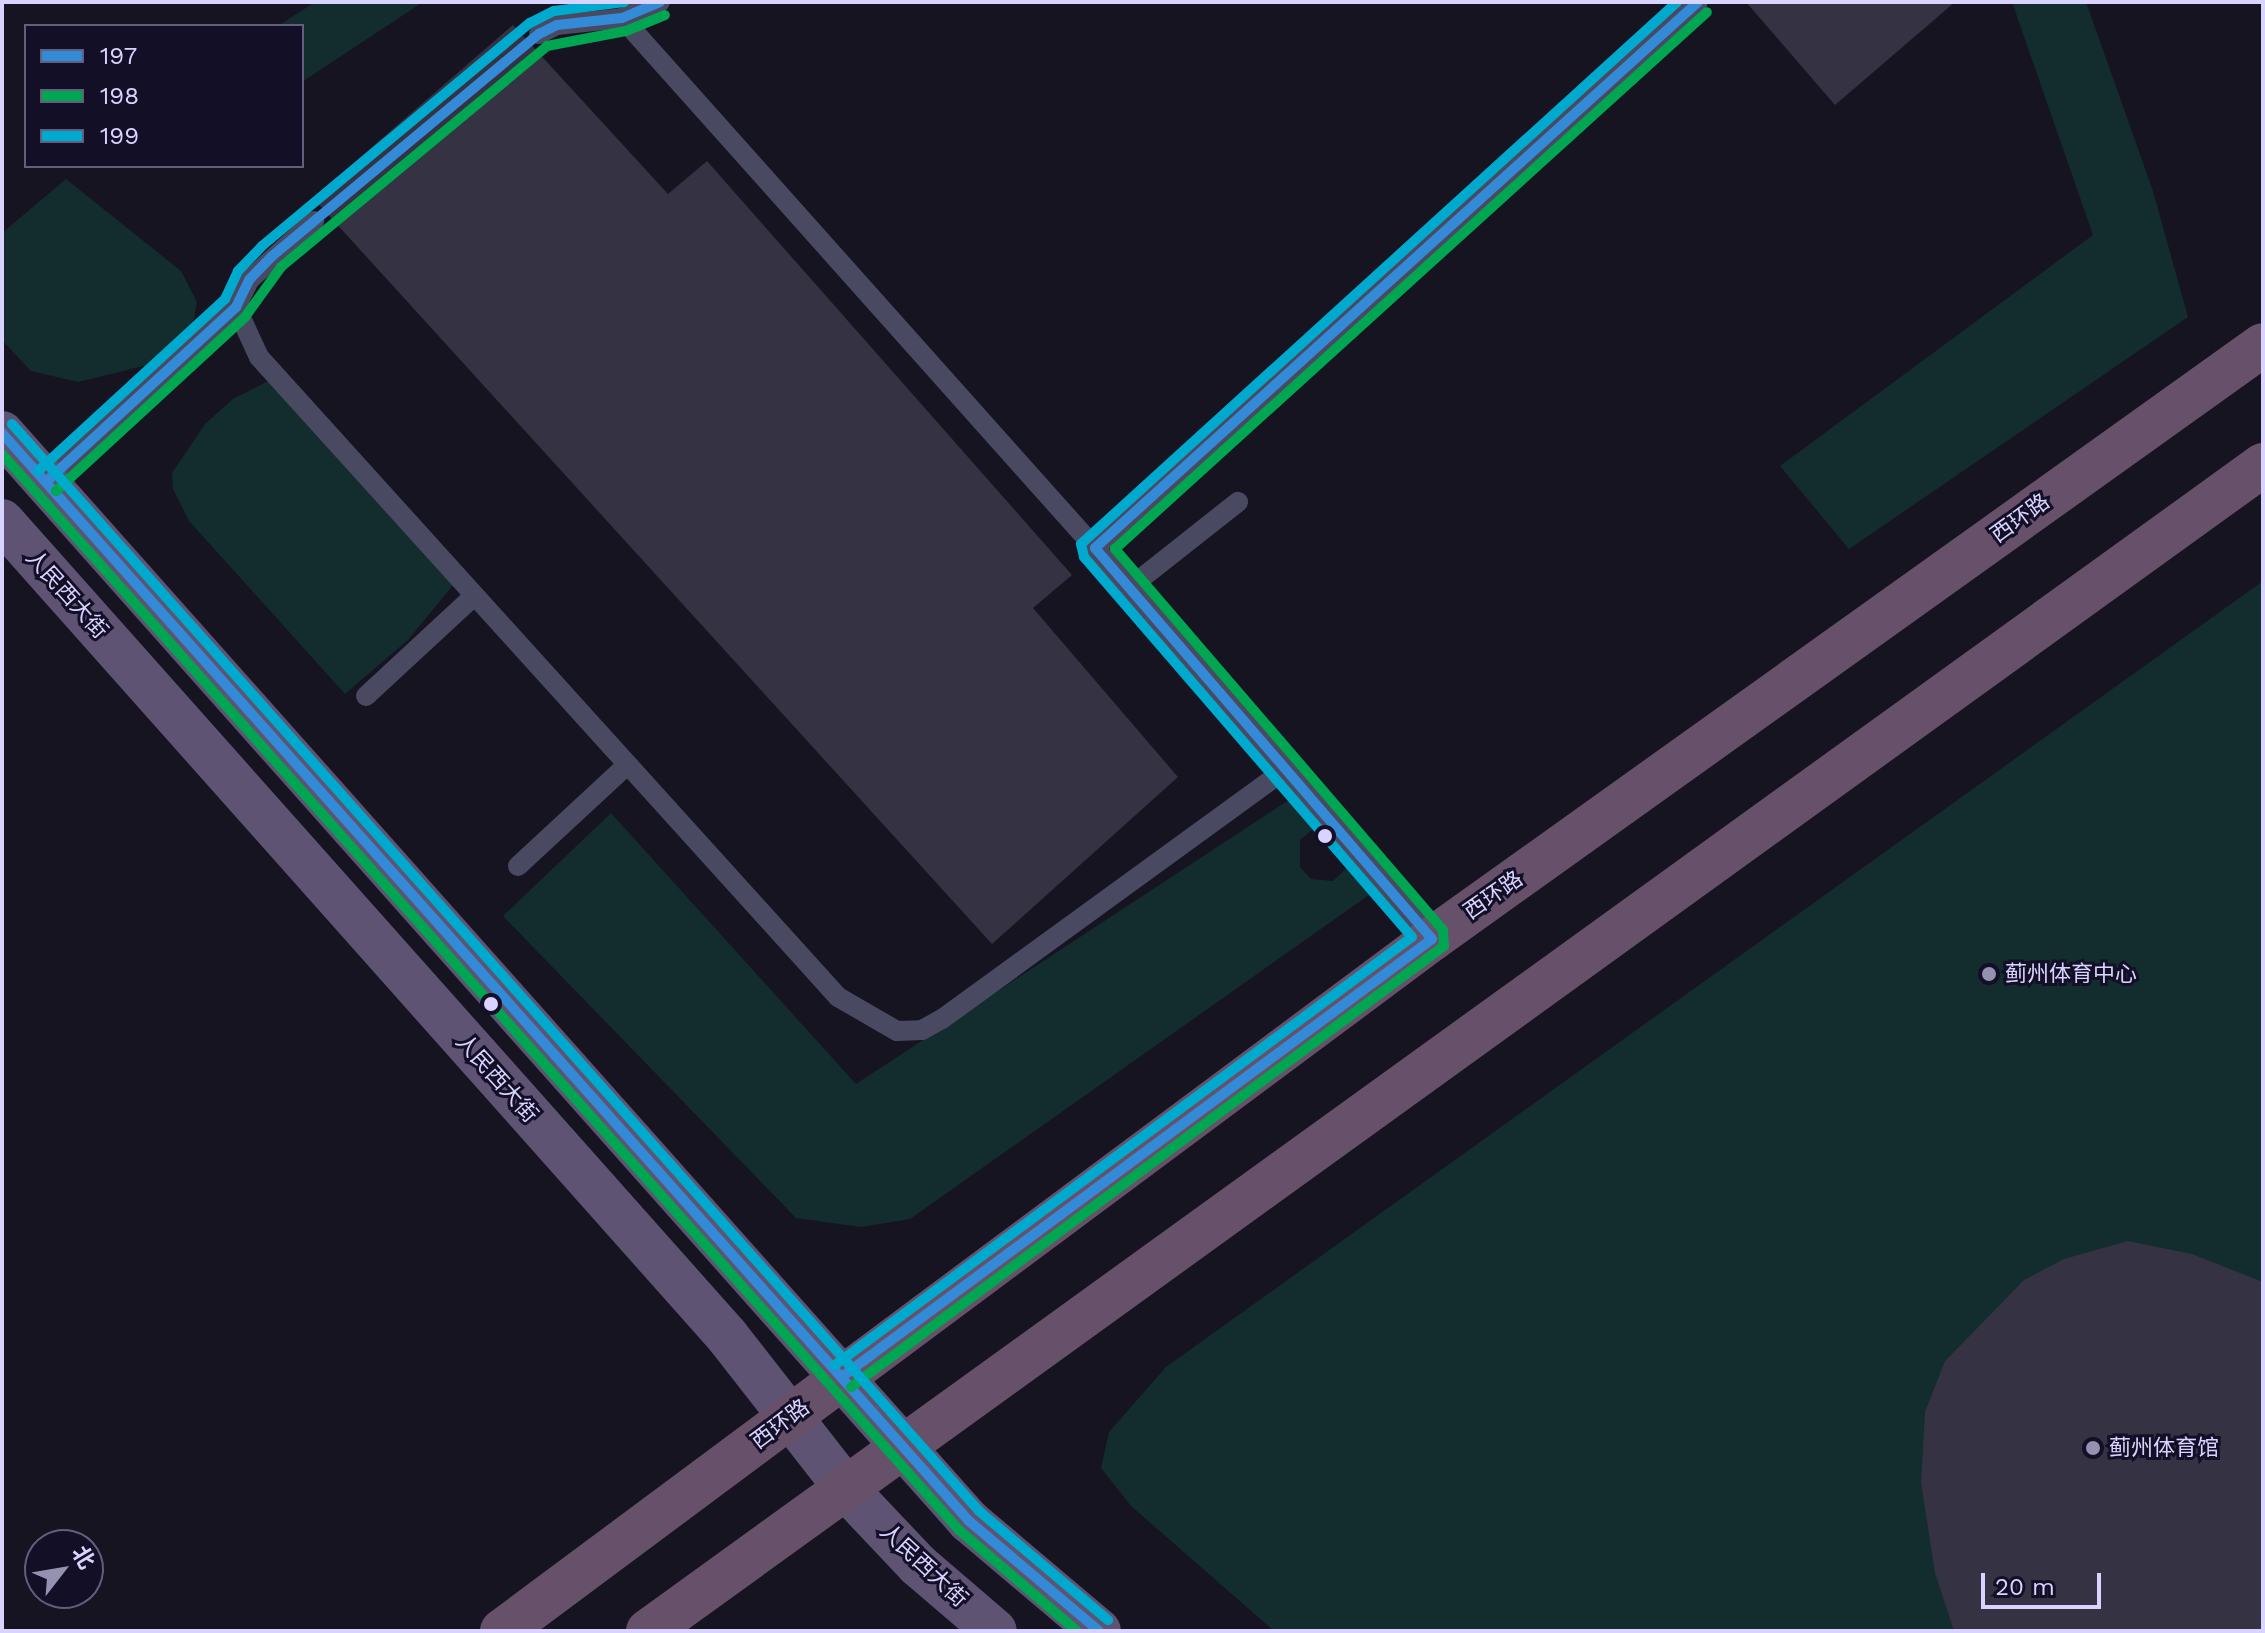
<!DOCTYPE html>
<html>
<head>
<meta charset="utf-8">
<style>
	body { margin:0 }
	#map { position:relative; width:2265px; height:1633px; overflow:hidden; background:#161421; font-family:"Work Sans","Noto Sans SC",sans-serif }
	div>[style] { position:absolute }
	[style*='--x'] { left:calc(var(--x)*1px); top:calc(var(--y)*1px); width:calc(var(--w)*1px); rotate:calc(var(--a)*1deg) }
	.green>* { inset:0; background:#132c2d }
	.building>* { inset:0; background:#343243 }
	.lane>* { height:20px; margin:-10px; padding:0 10px; transform-origin:10px; border-radius:10px; background:#4a4962 }
	.primary>* { height:44px; margin:-22px; padding:0 22px; transform-origin:22px; border-radius:22px; background:#5e5373 }
	.highway>* { height:44px; margin:-22px; padding:0 22px; transform-origin:22px; border-radius:22px; background:#67516a }
	.bus-1>* { height:10px; margin:-5px; padding:0 5px; transform-origin:5px; border-radius:5px; background:#338bd7 }
	.bus-2>* { height:10px; margin:-5px; padding:0 5px; transform-origin:5px; border-radius:5px; background:#00a651 }
	.bus-3>* { height:10px; margin:-5px; padding:0 5px; transform-origin:5px; border-radius:5px; background:#00a9ce }
	.dots>* { width:22px; height:22px; translate:-50% -50%; box-sizing:border-box; border:4px solid #130f26; border-radius:50% }
	span { translate:-50% -50%; white-space:nowrap; text-align:center; line-height:1.15; -webkit-text-stroke:6px #130f26; paint-order:stroke }
	.street-label { font-size:22px; color:#d9d4ff }
	.poi-label { font-size:22px; color:#d9d4ff }
	.left { translate:0 -50%; text-align:left }
	.frame { position:absolute; inset:0; border:4px solid #d9d4ff; pointer-events:none }
	.legend { position:absolute; left:24px; top:24px; width:280px; height:144px; box-sizing:border-box; background:#130f26; border:2px solid #625e7d; margin:0; padding:10px 14px; list-style:none; font-size:24px; color:#d9d4ff }
	.legend li { display:flex; align-items:center; gap:16px; height:40px }
	.legend b { width:40px; border:2px solid #625e7d }
	.north { position:absolute; left:24px; top:1529px; width:80px; height:80px; box-sizing:border-box; background:#130f26; border:2px solid #625e7d; border-radius:50%; rotate:59deg; font-size:22px; font-weight:700; line-height:32px; text-align:center; color:#d9d4ff }
	.north::after { content:''; display:block; margin:auto; width:28px; height:36px; background:#9591b1; clip-path:polygon(50% 0,100% 100%,50% 72%,0 100%) }
	.scale { position:absolute; left:1981px; top:1573px; width:120px; height:36px; box-sizing:border-box; border:4px solid #d9d4ff; border-top:0; padding-left:10px; font-size:24px; line-height:28px; white-space:nowrap; color:#d9d4ff; -webkit-text-stroke:6px #130f26; paint-order:stroke }
</style>
</head>
<body>
<div id="map">
	<div class="green">
		<i style="clip-path:polygon(315px 2px,423px 2px,302px 82px,302px 26px,278px 26px)"></i>
		<i style="clip-path:polygon(2012px 2px,2086px 2px,2153px 191px,2188px 317px,1849px 549px,1780px 466px,2093px 235px)"></i>
		<i style="clip-path:polygon(66px 179px,181px 271px,197px 302px,192px 329px,160px 362px,78px 382px,31px 371px,2px 340px,2px 233px)"></i>
		<i style="clip-path:polygon(270px 380px,453px 585px,408px 640px,345px 694px,189px 521px,173px 489px,172px 473px,205px 424px,233px 399px)"></i>
		<i style="clip-path:polygon(2263px 581px,2263px 1631px,1274px 1631px,1131px 1506px,1101px 1468px,1109px 1432px,1166px 1367px)"></i>
		<i style="clip-path:polygon(1298px 794px,1323px 821px,1300px 840px,1300px 867px,1311px 879px,1333px 881px,1353px 862px,1376px 890px,910px 1219px,861px 1227px,796px 1218px,503px 916px,611px 813px,856px 1084px)"></i>
	</div>
	<div class="building">
		<i style="clip-path:polygon(1746px 2px,1955px 2px,1835px 105px)"></i>
		<i style="clip-path:polygon(513px 25px,668px 194px,707px 161px,1072px 575px,1033px 608px,1178px 777px,992px 944px,313px 198px)"></i>
		<i style="clip-path:polygon(2128px 1241px,2192px 1254px,2263px 1282px,2263px 1631px,1954px 1631px,1935px 1573px,1921px 1483px,1925px 1412px,1945px 1361px,2024px 1280px,2064px 1259px)"></i>
	</div>
	<div class="lane">
		<i style="--x:622;--y:18;--w:710;--a:48.25"></i>
		<i style="--x:1095;--y:548;--w:516;--a:49.24"></i>
		<i style="--x:539;--y:34;--w:20;--a:-27"></i>
		<i style="--x:557;--y:25;--w:65;--a:-6.1"></i>
		<i style="--x:622;--y:18;--w:41;--a:-22.8"></i>
		<i style="--x:236;--y:307;--w:55;--a:65.3"></i>
		<i style="--x:259;--y:357;--w:863;--a:47.86"></i>
		<i style="--x:838;--y:997;--w:68;--a:30"></i>
		<i style="--x:897;--y:1031;--w:25;--a:-2"></i>
		<i style="--x:922;--y:1030;--w:23;--a:-29"></i>
		<i style="--x:942;--y:1019;--w:425;--a:-36"></i>
		<i style="--x:47;--y:481;--w:257;--a:-42.6"></i>
		<i style="--x:236;--y:307;--w:30;--a:-64"></i>
		<i style="--x:249;--y:280;--w:88;--a:-42.2"></i>
		<i style="--x:1095;--y:548;--w:813;--a:-42.16"></i>
		<i style="--x:1129;--y:588;--w:139;--a:-38.3"></i>
		<i style="--x:366;--y:696;--w:147;--a:-42.8"></i>
		<i style="--x:518;--y:866;--w:149;--a:-42.8"></i>
	</div>
	<div class="primary">
		<i style="--x:2;--y:433;--w:1456;--a:48.37"></i>
		<i style="--x:969;--y:1521;--w:170;--a:40.2"></i>
		<i style="--x:2;--y:521;--w:1091;--a:48.34"></i>
		<i style="--x:727;--y:1336;--w:197;--a:52"></i>
		<i style="--x:848;--y:1491;--w:102;--a:46.6"></i>
		<i style="--x:918;--y:1565;--w:101;--a:40.6"></i>
	</div>
	<div class="highway">
		<i style="--x:502;--y:1631;--w:1159;--a:-36.65"></i>
		<i style="--x:1432;--y:939;--w:1021;--a:-35.56"></i>
		<i style="--x:648;--y:1631;--w:1992;--a:-35.83"></i>
	</div>
	<div class="bus-1">
		<i style="--x:2;--y:433;--w:1456;--a:48.37"></i>
		<i style="--x:969;--y:1521;--w:170;--a:40.2"></i>
		<i style="--x:47;--y:481;--w:257;--a:-42.6"></i>
		<i style="--x:236;--y:307;--w:30;--a:-64"></i>
		<i style="--x:249;--y:280;--w:32;--a:-46"></i>
		<i style="--x:271;--y:257;--w:349;--a:-39.8"></i>
		<i style="--x:539;--y:34;--w:20;--a:-27"></i>
		<i style="--x:557;--y:25;--w:65;--a:-6.1"></i>
		<i style="--x:622;--y:18;--w:41;--a:-22.8"></i>
		<i style="--x:843;--y:1376;--w:733;--a:-36.57"></i>
		<i style="--x:1432;--y:939;--w:516;--a:-130.76"></i>
		<i style="--x:1095;--y:548;--w:813;--a:-42.16"></i>
	</div>
	<div class="bus-2">
		<i style="--x:2;--y:454;--w:1440;--a:48.35"></i>
		<i style="--x:959;--y:1530;--w:155;--a:40.6"></i>
		<i style="--x:56;--y:491;--w:257;--a:-42.6"></i>
		<i style="--x:245;--y:317;--w:62;--a:-54.2"></i>
		<i style="--x:281;--y:267;--w:346;--a:-39.7"></i>
		<i style="--x:547;--y:46;--w:80;--a:-10.8"></i>
		<i style="--x:626;--y:31;--w:42;--a:-22.3"></i>
		<i style="--x:851;--y:1387;--w:739;--a:-36.64"></i>
		<i style="--x:1444;--y:946;--w:16;--a:-94"></i>
		<i style="--x:1443;--y:930;--w:503;--a:-130.72"></i>
		<i style="--x:1115;--y:549;--w:799;--a:-42.21"></i>
	</div>
	<div class="bus-3">
		<i style="--x:12;--y:424;--w:1455;--a:48.34"></i>
		<i style="--x:979;--y:1511;--w:169;--a:40.2"></i>
		<i style="--x:38;--y:471;--w:254;--a:-42.6"></i>
		<i style="--x:225;--y:299;--w:31;--a:-65"></i>
		<i style="--x:238;--y:271;--w:35;--a:-46"></i>
		<i style="--x:262;--y:246;--w:349;--a:-39.8"></i>
		<i style="--x:530;--y:23;--w:27;--a:-27"></i>
		<i style="--x:554;--y:11;--w:71;--a:-7.3"></i>
		<i style="--x:835;--y:1365;--w:718;--a:-36.57"></i>
		<i style="--x:1412;--y:937;--w:502;--a:-130.8"></i>
		<i style="--x:1084;--y:557;--w:13;--a:-103"></i>
		<i style="--x:1081;--y:544;--w:806;--a:-42.28"></i>
	</div>
	<div class="dots">
		<i style="left:1325px;top:836px;background:#d9d4ff"></i>
		<i style="left:1989px;top:974px;background:#9591b1"></i>
		<i style="left:491px;top:1004px;background:#d9d4ff"></i>
		<i style="left:2093px;top:1448px;background:#9591b1"></i>
	</div>
	<div class="street-label">
		<span style="left:2020px;top:518px;rotate:-36deg">西环路</span>
		<span style="left:67px;top:594px;rotate:48deg">人民西大街</span>
		<span style="left:1493px;top:895px;rotate:-35deg">西环路</span>
		<span style="left:497px;top:1078px;rotate:48deg">人民西大街</span>
		<span style="left:780px;top:1424px;rotate:-37deg">西环路</span>
		<span style="left:924px;top:1565px;rotate:43deg">人民西大街</span>
	</div>
	<div class="poi-label">
		<span class="left" style="left:2005px;top:974px">蓟州体育中心</span>
		<span class="left" style="left:2109px;top:1448px">蓟州体育馆</span>
	</div>
	<div class="frame"></div>
	<ul class="legend">
	<li><b style="height:10px;background:#338bd7"></b>197</li>
	<li><b style="height:10px;background:#00a651"></b>198</li>
	<li><b style="height:10px;background:#00a9ce"></b>199</li>
	</ul>
	<div class="north">北</div>
	<div class="scale">20 m</div>
</div>
</body>
</html>
